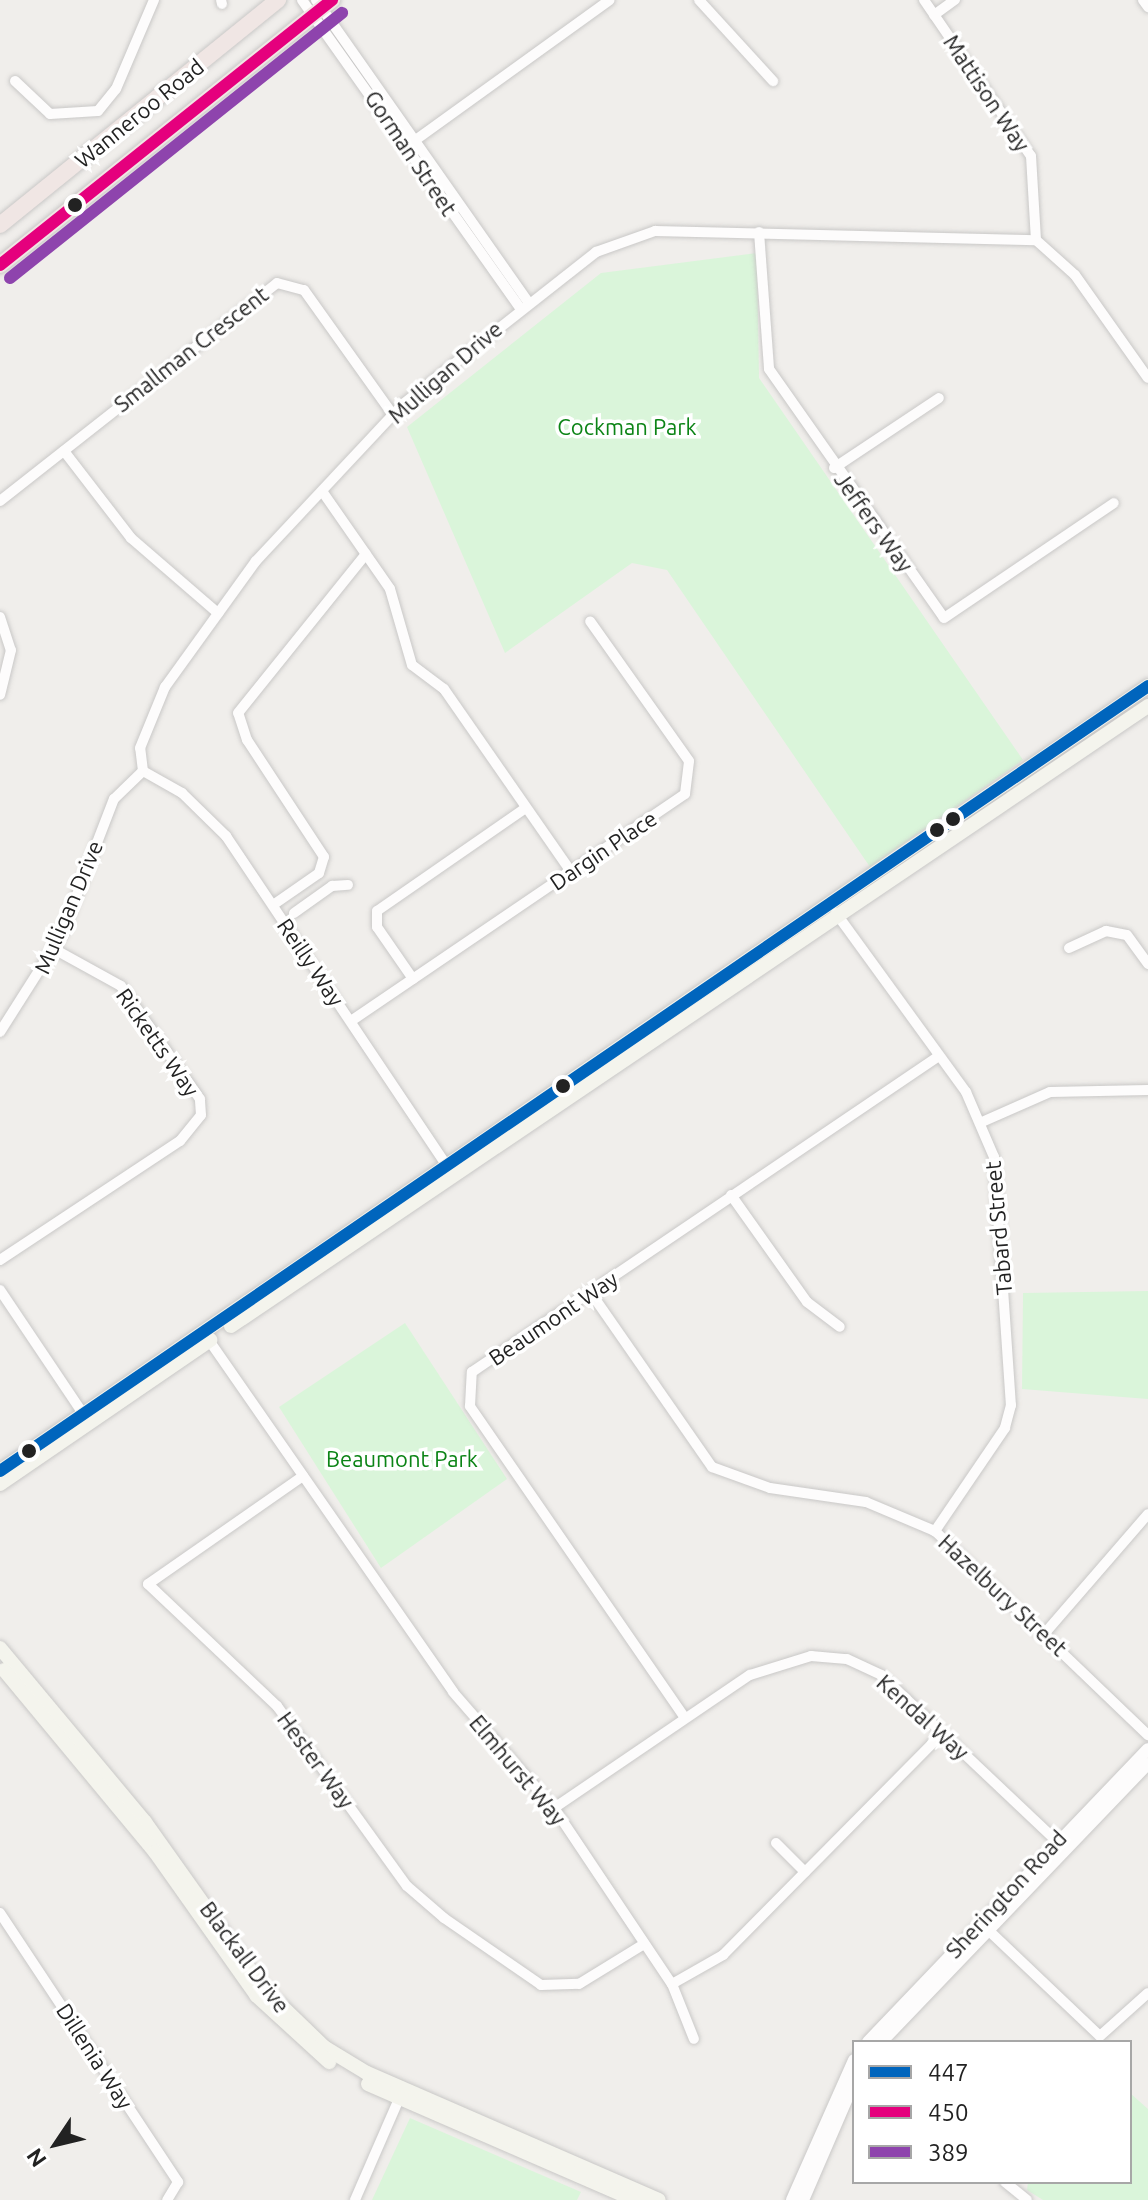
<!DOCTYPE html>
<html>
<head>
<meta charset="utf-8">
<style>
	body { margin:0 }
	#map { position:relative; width:1148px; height:2200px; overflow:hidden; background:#f0eeeb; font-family:Ubuntu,sans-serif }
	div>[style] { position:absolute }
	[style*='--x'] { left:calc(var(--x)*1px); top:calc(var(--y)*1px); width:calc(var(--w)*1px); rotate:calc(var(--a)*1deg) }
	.park>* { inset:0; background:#daf5da }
	.roads { filter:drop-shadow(0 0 2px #c9c8c7) drop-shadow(0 0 2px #c9c8c7) }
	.minor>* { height:10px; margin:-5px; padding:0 5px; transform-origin:5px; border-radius:5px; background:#fdfcfc }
	.tertiary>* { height:12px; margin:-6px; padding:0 6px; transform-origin:6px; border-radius:6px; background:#fdfcfc }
	.secondary>* { height:14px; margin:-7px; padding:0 7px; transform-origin:7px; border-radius:7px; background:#f4f4ed }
	.trunk>* { height:16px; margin:-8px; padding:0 8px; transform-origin:8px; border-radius:8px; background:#f0e6e4 }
	.bus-1>* { height:12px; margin:-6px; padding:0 6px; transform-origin:6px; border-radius:6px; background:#0065bd }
	.bus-2>* { height:12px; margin:-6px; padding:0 6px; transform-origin:6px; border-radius:6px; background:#e5007d }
	.bus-3>* { height:12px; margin:-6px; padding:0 6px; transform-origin:6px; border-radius:6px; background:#8e44ad }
	.dots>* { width:22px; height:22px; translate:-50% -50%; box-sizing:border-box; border:4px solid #fff; border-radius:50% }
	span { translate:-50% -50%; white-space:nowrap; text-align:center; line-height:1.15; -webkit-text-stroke:7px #fff; paint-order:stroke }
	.street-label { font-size:22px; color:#222 }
	.park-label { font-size:22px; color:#0c8416 }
	.legend { position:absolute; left:852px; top:2040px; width:280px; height:144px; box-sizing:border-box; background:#fff; border:2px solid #a7a7a7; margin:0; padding:10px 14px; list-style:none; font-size:24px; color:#222 }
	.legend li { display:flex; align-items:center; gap:16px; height:40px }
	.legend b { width:40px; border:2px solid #a7a7a7 }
	.north { position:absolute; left:16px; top:2104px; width:80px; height:80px; -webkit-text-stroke:6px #fff; paint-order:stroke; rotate:235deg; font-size:22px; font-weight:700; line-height:32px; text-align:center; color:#222 }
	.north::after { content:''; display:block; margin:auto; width:28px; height:36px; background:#222; clip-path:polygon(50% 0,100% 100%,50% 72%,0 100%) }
</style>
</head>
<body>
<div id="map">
	<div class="park">
		<i style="clip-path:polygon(757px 253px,759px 378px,1023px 760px,870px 867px,667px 570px,632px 563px,505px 653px,407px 427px,601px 273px)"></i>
		<i style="clip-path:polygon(1148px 1291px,1148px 1399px,1022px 1389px,1023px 1293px)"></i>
		<i style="clip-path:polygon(405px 1323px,507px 1479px,381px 1568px,279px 1407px)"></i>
		<i style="clip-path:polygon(1130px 2093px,1148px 2109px,1148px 2200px,1043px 2200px,1027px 2190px,1028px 2182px,1130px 2182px)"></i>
		<i style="clip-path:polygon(410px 2118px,581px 2192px,577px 2200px,372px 2200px)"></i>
	</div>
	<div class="roads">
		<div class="minor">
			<i style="--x:221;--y:0;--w:4;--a:76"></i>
			<i style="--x:302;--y:0;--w:376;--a:54.7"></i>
			<i style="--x:316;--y:0;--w:367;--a:54.9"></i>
			<i style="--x:699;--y:0;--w:110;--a:47.6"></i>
			<i style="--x:924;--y:0;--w:189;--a:55.6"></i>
			<i style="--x:1031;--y:156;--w:84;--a:86.6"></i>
			<i style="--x:1143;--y:0;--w:9;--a:54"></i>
			<i style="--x:934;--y:15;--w:26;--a:-36"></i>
			<i style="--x:15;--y:81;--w:48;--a:43.3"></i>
			<i style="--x:50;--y:114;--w:48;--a:-3.6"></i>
			<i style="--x:98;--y:111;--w:28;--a:-51"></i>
			<i style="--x:116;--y:89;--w:97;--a:-66.9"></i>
			<i style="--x:410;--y:144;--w:246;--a:-35.8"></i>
			<i style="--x:759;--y:232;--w:137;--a:85.8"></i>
			<i style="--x:769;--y:369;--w:304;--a:54.9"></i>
			<i style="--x:944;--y:618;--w:205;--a:-34.1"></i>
			<i style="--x:64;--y:451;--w:110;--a:52.4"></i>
			<i style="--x:131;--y:538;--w:115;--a:40.8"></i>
			<i style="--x:834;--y:468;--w:126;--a:-33.7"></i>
			<i style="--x:322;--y:491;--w:119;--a:55.2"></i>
			<i style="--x:390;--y:589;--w:79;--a:73.9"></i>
			<i style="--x:412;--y:665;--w:40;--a:37"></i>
			<i style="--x:444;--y:689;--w:223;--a:55.2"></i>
			<i style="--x:0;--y:501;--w:352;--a:-38.2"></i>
			<i style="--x:277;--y:283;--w:28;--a:15"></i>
			<i style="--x:304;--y:290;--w:153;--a:54.5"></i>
			<i style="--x:0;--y:617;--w:35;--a:72"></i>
			<i style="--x:11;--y:650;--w:46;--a:103.7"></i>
			<i style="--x:143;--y:771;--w:45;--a:29.4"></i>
			<i style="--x:182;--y:793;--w:62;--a:44.3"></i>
			<i style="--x:226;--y:836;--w:399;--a:56.2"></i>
			<i style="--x:273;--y:905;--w:56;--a:-34.8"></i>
			<i style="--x:319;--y:873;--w:17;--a:-73"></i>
			<i style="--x:324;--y:857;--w:140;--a:-123.3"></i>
			<i style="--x:247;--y:740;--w:28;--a:-108"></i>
			<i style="--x:238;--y:713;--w:204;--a:-51.2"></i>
			<i style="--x:294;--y:913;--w:47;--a:-35.4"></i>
			<i style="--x:332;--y:886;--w:16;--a:-4"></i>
			<i style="--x:836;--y:913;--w:221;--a:54"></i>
			<i style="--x:966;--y:1092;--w:71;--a:66.7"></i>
			<i style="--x:994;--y:1157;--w:249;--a:86.1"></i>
			<i style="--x:1011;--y:1405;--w:24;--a:105"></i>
			<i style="--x:1005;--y:1428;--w:125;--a:124.2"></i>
			<i style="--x:1069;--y:948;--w:41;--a:-24.7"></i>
			<i style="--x:1106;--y:931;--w:21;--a:11"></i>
			<i style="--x:1127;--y:935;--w:36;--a:54"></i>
			<i style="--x:413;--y:979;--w:63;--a:-124.7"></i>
			<i style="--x:377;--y:927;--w:16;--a:-90"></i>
			<i style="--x:377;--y:911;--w:181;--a:-34.7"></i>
			<i style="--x:351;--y:1021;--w:404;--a:-34.2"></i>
			<i style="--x:685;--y:794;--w:33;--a:-83"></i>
			<i style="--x:689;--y:761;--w:171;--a:-125.3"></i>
			<i style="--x:0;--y:1032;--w:114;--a:-57.6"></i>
			<i style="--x:61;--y:936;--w:147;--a:-68.9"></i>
			<i style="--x:114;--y:799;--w:40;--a:-44"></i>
			<i style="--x:143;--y:771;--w:23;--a:-97"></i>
			<i style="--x:140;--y:748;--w:66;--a:-67.7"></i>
			<i style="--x:165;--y:687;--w:155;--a:-54.2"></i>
			<i style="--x:256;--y:561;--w:215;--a:-46.9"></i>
			<i style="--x:403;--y:404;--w:246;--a:-38.2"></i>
			<i style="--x:596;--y:252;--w:63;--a:-19.6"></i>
			<i style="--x:655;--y:231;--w:381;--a:1.4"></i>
			<i style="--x:1036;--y:240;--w:52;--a:41.9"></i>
			<i style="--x:1075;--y:275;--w:126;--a:54.7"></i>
			<i style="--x:982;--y:1122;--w:74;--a:-23.8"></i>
			<i style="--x:1050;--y:1092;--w:98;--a:-1.2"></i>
			<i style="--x:731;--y:1195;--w:131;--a:54.6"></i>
			<i style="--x:807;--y:1302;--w:41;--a:37.1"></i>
			<i style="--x:0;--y:1260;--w:216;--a:-33.5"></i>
			<i style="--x:180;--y:1141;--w:33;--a:-51"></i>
			<i style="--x:201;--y:1115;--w:16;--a:-94"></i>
			<i style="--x:200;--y:1099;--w:138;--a:-125"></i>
			<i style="--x:121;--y:986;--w:77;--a:-151.1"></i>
			<i style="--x:0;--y:1290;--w:154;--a:56.1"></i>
			<i style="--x:591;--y:1293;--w:212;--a:55.2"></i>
			<i style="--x:712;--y:1467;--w:62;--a:19.9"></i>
			<i style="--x:770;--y:1488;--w:97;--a:8.3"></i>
			<i style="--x:866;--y:1502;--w:75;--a:22.8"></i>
			<i style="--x:935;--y:1531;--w:295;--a:43.8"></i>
			<i style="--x:206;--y:1336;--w:433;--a:55.2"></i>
			<i style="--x:453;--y:1692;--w:154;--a:49"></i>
			<i style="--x:554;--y:1808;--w:212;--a:56.2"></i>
			<i style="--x:672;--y:1984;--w:59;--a:-29.6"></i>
			<i style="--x:723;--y:1955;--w:313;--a:-45.3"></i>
			<i style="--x:303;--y:1476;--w:189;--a:145.1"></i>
			<i style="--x:148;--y:1584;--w:178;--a:43.4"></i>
			<i style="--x:277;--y:1706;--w:222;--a:54.2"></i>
			<i style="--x:407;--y:1886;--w:49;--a:40.9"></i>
			<i style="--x:444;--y:1918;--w:118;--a:34.6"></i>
			<i style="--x:541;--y:1985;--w:38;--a:-2"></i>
			<i style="--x:579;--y:1984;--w:73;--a:-31.5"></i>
			<i style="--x:1045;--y:1633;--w:157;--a:-49.1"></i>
			<i style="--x:685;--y:1718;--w:379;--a:-124.6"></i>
			<i style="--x:470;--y:1406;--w:34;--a:-87"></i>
			<i style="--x:472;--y:1372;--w:560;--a:-34.09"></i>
			<i style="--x:554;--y:1808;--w:237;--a:-34.2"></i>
			<i style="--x:750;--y:1675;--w:64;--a:-17.3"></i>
			<i style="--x:811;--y:1656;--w:36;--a:5"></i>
			<i style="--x:847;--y:1659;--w:38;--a:25"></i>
			<i style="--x:881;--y:1675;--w:252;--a:43.4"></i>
			<i style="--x:776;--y:1843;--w:41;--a:45"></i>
			<i style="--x:0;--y:1913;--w:323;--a:56.5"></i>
			<i style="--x:178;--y:2182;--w:21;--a:121"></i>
			<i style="--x:985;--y:1927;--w:158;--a:43.5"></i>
			<i style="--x:1100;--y:2036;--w:64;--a:-41.9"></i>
			<i style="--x:672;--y:1984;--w:59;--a:68.2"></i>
			<i style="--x:1005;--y:2182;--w:28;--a:39"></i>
			<i style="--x:355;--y:2200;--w:118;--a:-66.5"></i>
		</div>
		<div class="tertiary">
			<i style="--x:868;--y:2042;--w:405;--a:-46.3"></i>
			<i style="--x:881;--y:2042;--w:385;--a:-46.2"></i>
			<i style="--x:792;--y:2200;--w:153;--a:-66.1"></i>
			<i style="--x:803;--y:2200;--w:129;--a:-66.6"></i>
		</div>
		<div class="secondary">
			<i style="--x:231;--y:1326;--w:1107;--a:-34.06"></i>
			<i style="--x:0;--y:1471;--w:1391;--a:-34.36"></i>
			<i style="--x:0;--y:1484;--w:255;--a:-34.4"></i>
			<i style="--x:0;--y:1648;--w:226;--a:50.2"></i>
			<i style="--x:145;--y:1822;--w:204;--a:54.6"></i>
			<i style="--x:263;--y:1988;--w:85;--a:44"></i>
			<i style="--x:324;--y:2047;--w:50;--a:31.2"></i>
			<i style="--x:367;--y:2073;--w:318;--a:23.5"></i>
			<i style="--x:4;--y:1670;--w:236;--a:50.3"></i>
			<i style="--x:155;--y:1852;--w:176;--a:54.7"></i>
			<i style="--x:257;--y:1996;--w:98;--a:42.5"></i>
			<i style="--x:368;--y:2084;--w:291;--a:23.5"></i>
		</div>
		<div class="trunk">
			<i style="--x:0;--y:225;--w:358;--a:-39"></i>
			<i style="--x:0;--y:265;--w:425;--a:-38.6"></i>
		</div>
	</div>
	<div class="bus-1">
		<i style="--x:0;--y:1471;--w:1391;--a:-34.36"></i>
	</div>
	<div class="bus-2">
		<i style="--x:0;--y:265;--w:425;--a:-38.6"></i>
	</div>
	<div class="bus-3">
		<i style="--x:10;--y:278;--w:425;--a:-38.6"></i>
	</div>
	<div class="dots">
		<i style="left:75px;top:205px;background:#222"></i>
		<i style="left:953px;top:819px;background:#222"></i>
		<i style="left:937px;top:830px;background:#222"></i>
		<i style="left:563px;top:1086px;background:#222"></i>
		<i style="left:29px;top:1451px;background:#222"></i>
	</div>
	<div class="street-label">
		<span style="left:987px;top:93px;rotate:56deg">Mattison Way</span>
		<span style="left:139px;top:113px;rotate:-39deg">Wanneroo Road</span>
		<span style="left:411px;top:153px;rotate:56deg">Gorman Street</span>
		<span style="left:191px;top:349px;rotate:-38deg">Smallman Crescent</span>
		<span style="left:445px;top:372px;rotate:-41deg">Mulligan Drive</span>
		<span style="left:874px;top:522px;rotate:54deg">Jeffers Way</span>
		<span style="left:603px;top:850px;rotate:-34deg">Dargin Place</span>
		<span style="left:68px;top:907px;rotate:-67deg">Mulligan Drive</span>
		<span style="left:311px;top:962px;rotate:56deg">Reilly Way</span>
		<span style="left:158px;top:1042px;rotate:55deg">Ricketts Way</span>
		<span style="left:998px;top:1228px;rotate:-95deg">Tabard Street</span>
		<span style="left:553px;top:1318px;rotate:-34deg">Beaumont Way</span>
		<span style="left:1003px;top:1595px;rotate:43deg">Hazelbury Street</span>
		<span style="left:923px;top:1717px;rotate:42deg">Kendal Way</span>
		<span style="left:316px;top:1760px;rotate:54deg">Hester Way</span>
		<span style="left:518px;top:1770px;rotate:50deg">Elmhurst Way</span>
		<span style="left:1006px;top:1894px;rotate:-47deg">Sherington Road</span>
		<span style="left:245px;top:1957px;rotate:53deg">Blackall Drive</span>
		<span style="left:95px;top:2056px;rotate:57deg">Dillenia Way</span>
	</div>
	<div class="park-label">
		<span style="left:627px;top:427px">Cockman Park</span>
		<span style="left:402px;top:1459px">Beaumont Park</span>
	</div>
	<ul class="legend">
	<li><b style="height:10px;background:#0065bd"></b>447</li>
	<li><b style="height:10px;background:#e5007d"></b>450</li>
	<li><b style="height:10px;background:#8e44ad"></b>389</li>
	</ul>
	<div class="north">N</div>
</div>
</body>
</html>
